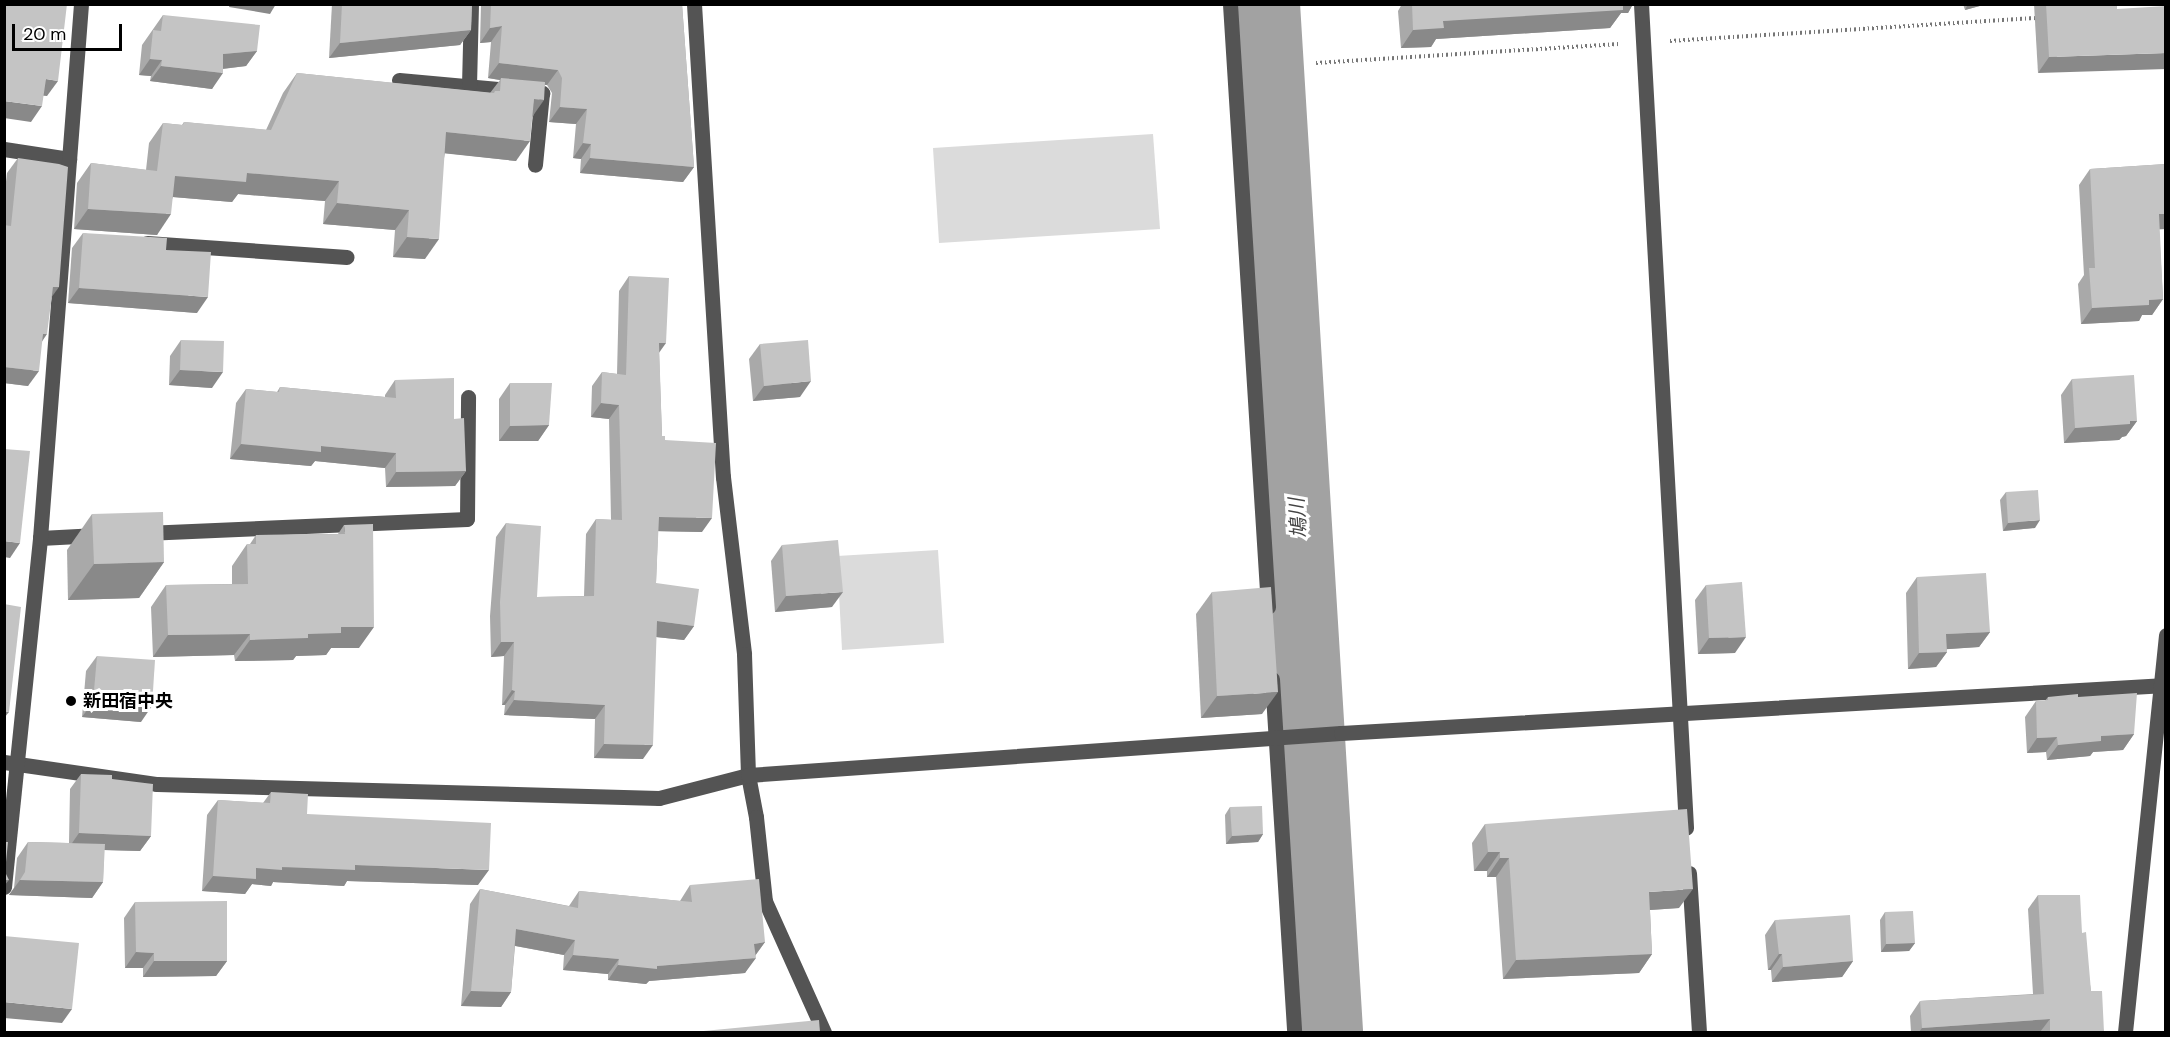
<!DOCTYPE html>
<html>
<head>
<meta charset="utf-8">
<style>
	body { margin:0 }
	#map { position:relative; width:2170px; height:1037px; overflow:hidden; background:#fff; font-family:"DM Sans","Noto Sans JP",sans-serif }
	div>[style] { position:absolute }
	[style*='--x'] { left:calc(var(--x)*1px); top:calc(var(--y)*1px); width:calc(var(--w)*1px); rotate:calc(var(--a)*1deg) }
	.green>* { inset:0; background:#dbdbdb }
	.river>* { height:66px; margin:-33px; padding:0 33px; transform-origin:33px; border-radius:33px; background:#a2a2a2 }
	.path>* { height:4px; margin-top:-2px; transform-origin:0; background:repeating-linear-gradient(90deg,#767676 0 1.5px,transparent 0 4.5px) }
	.minor>* { height:15px; margin:-7.5px; padding:0 7.5px; transform-origin:7.5px; border-radius:7.5px; background:#545454 }
	.wall>* { inset:0; background:#a9a9a9 }
	.shaded-wall>* { inset:0; background:#898989 }
	.building>* { inset:0; background:#c4c4c4 }
	.dots>* { width:16px; height:16px; translate:-50% -50%; box-sizing:border-box; border:3px solid #fff; border-radius:50% }
	span { translate:-50% -50%; white-space:nowrap; text-align:center; line-height:1.15; -webkit-text-stroke:6px #fff; paint-order:stroke }
	.poi-label { font-size:18px; color:#000; font-weight:700 }
	.left { translate:0 -50%; text-align:left }
	.water-label { font-size:20px; color:#434343; font-style:italic }
	.frame { position:absolute; inset:0; border:6px solid #000; pointer-events:none }
	.scale { position:absolute; left:12px; top:24px; width:110px; height:27px; box-sizing:border-box; border:3px solid #000; border-top:0; padding-left:8px; font-size:18px; line-height:21px; white-space:nowrap; color:#000; -webkit-text-stroke:4px #fff; paint-order:stroke }
</style>
</head>
<body>
<div id="map">
	<div class="green">
		<i style="clip-path:polygon(1153px 134px,1160px 229px,939px 243px,933px 148px)"></i>
		<i style="clip-path:polygon(938px 550px,944px 643px,842px 650px,837px 556px)"></i>
	</div>
	<div class="river">
		<i style="--x:1267;--y:4;--w:1030;--a:86.49"></i>
	</div>
	<div class="path">
		<i style="--x:1670;--y:41;--w:371;--a:-3.6"></i>
		<i style="--x:1316;--y:63;--w:303;--a:-3.6"></i>
	</div>
	<div class="minor">
		<i style="--x:694;--y:4;--w:474;--a:86.5"></i>
		<i style="--x:723;--y:477;--w:178;--a:83.2"></i>
		<i style="--x:744;--y:654;--w:121;--a:88.1"></i>
		<i style="--x:748;--y:775;--w:43;--a:79.2"></i>
		<i style="--x:756;--y:817;--w:84;--a:83.9"></i>
		<i style="--x:765;--y:901;--w:144;--a:65.8"></i>
		<i style="--x:1230;--y:4;--w:604;--a:86.39"></i>
		<i style="--x:1641;--y:4;--w:825;--a:86.87"></i>
		<i style="--x:399;--y:80;--w:144;--a:5.2"></i>
		<i style="--x:542;--y:93;--w:72;--a:95.6"></i>
		<i style="--x:469;--y:86;--w:82;--a:-88.6"></i>
		<i style="--x:4;--y:149;--w:66;--a:8.7"></i>
		<i style="--x:147;--y:243;--w:200;--a:4"></i>
		<i style="--x:145;--y:533;--w:322;--a:-2.5"></i>
		<i style="--x:467;--y:519;--w:122;--a:-89.5"></i>
		<i style="--x:40;--y:538;--w:57;--a:-3"></i>
		<i style="--x:1272;--y:679;--w:354;--a:86.4"></i>
		<i style="--x:4;--y:762;--w:155;--a:8.2"></i>
		<i style="--x:157;--y:784;--w:502;--a:1.6"></i>
		<i style="--x:659;--y:798;--w:92;--a:-14.5"></i>
		<i style="--x:748;--y:775;--w:594;--a:-4.05"></i>
		<i style="--x:1341;--y:733;--w:826;--a:-3.33"></i>
		<i style="--x:1689;--y:873;--w:159;--a:86.4"></i>
		<i style="--x:4;--y:887;--w:351;--a:-84.1"></i>
		<i style="--x:40;--y:538;--w:536;--a:-85.61"></i>
		<i style="--x:2125;--y:1032;--w:399;--a:-84.1"></i>
	</div>
	<div class="wall">
		<i style="clip-path:polygon(332px 4px,472px 4px,471px 30px,460px 45px,329px 58px)"></i>
		<i style="clip-path:polygon(481px 4px,682px 4px,694px 167px,683px 182px,580px 173px,581px 159px,573px 158px,576px 124px,549px 122px,552px 93px,547px 85px,545px 85px,516px 161px,445px 153px,425px 259px,393px 257px,395px 230px,323px 224px,325px 201px,238px 194px,232px 202px,173px 197px,157px 235px,74px 229px,77px 183px,91px 163px,146px 170px,149px 143px,163px 123px,182px 125px,184px 122px,266px 130px,283px 93px,297px 73px,490px 93px,500px 80px,488px 78px,491px 42px,480px 43px)"></i>
		<i style="clip-path:polygon(1402px 4px,1633px 4px,1628px 13px,1621px 13px,1610px 28px,1436px 39px,1431px 47px,1401px 48px,1398px 11px)"></i>
		<i style="clip-path:polygon(1963px 4px,1987px 4px,1965px 10px)"></i>
		<i style="clip-path:polygon(2034px 4px,2117px 4px,2038px 73px)"></i>
		<i style="clip-path:polygon(163px 15px,257px 51px,246px 66px,223px 69px,212px 89px,150px 81px,151px 76px,139px 75px,142px 45px)"></i>
		<i style="clip-path:polygon(18px 158px,52px 297px,42px 341px,28px 386px,4px 383px,4px 199px,7px 173px)"></i>
		<i style="clip-path:polygon(2166px 164px,2166px 229px,2159px 229px,2163px 299px,2152px 315px,2142px 315px,2139px 321px,2081px 324px,2078px 284px,2084px 275px,2079px 185px,2090px 169px)"></i>
		<i style="clip-path:polygon(83px 233px,166px 250px,197px 313px,68px 303px,72px 248px)"></i>
		<i style="clip-path:polygon(629px 276px,659px 353px,662px 436px,665px 440px,702px 532px,658px 531px,656px 583px,694px 626px,684px 640px,656px 637px,643px 759px,594px 758px,595px 719px,504px 715px,505px 705px,502px 705px,504px 656px,491px 657px,490px 616px,496px 537px,506px 523px,537px 597px,584px 596px,586px 534px,596px 519px,611px 520px,609px 419px,591px 417px,592px 386px,602px 372px,617px 374px,619px 291px)"></i>
		<i style="clip-path:polygon(181px 340px,212px 388px,169px 385px,170px 356px)"></i>
		<i style="clip-path:polygon(760px 344px,800px 397px,753px 401px,749px 359px)"></i>
		<i style="clip-path:polygon(2072px 379px,2137px 421px,2126px 436px,2122px 437px,2119px 440px,2064px 443px,2061px 395px)"></i>
		<i style="clip-path:polygon(395px 380px,454px 419px,466px 471px,455px 486px,386px 487px,385px 468px,315px 461px,311px 466px,230px 459px,236px 403px,246px 389px,277px 392px,280px 387px,385px 397px,385px 395px)"></i>
		<i style="clip-path:polygon(510px 383px,549px 425px,538px 441px,499px 441px,499px 399px)"></i>
		<i style="clip-path:polygon(2006px 492px,2035px 528px,2003px 531px,2000px 500px)"></i>
		<i style="clip-path:polygon(92px 514px,164px 562px,139px 598px,68px 600px,67px 550px)"></i>
		<i style="clip-path:polygon(344px 525px,359px 648px,331px 648px,326px 655px,296px 656px,293px 660px,235px 661px,234px 655px,153px 657px,151px 607px,166px 585px,232px 584px,232px 566px,247px 544px,250px 544px,256px 535px,338px 534px)"></i>
		<i style="clip-path:polygon(782px 545px,832px 607px,775px 612px,771px 561px)"></i>
		<i style="clip-path:polygon(1917px 577px,1990px 632px,1979px 647px,1947px 649px,1947px 652px,1936px 667px,1908px 669px,1906px 593px)"></i>
		<i style="clip-path:polygon(1706px 585px,1735px 653px,1698px 654px,1695px 600px)"></i>
		<i style="clip-path:polygon(1212px 592px,1262px 714px,1201px 718px,1196px 614px)"></i>
		<i style="clip-path:polygon(97px 656px,141px 722px,82px 717px,86px 671px)"></i>
		<i style="clip-path:polygon(2048px 697px,2078px 697px,2134px 734px,2123px 750px,2093px 752px,2090px 756px,2047px 760px,2046px 752px,2027px 753px,2025px 717px,2036px 701px,2045px 701px)"></i>
		<i style="clip-path:polygon(81px 774px,112px 779px,151px 836px,140px 851px,104px 850px,103px 882px,92px 898px,9px 895px,14px 888px,17px 858px,28px 842px,69px 843px,70px 789px)"></i>
		<i style="clip-path:polygon(271px 792px,307px 814px,478px 885px,347px 881px,344px 886px,273px 882px,271px 886px,252px 884px,245px 894px,202px 891px,207px 815px,218px 800px,263px 803px)"></i>
		<i style="clip-path:polygon(1230px 807px,1263px 834px,1258px 842px,1226px 844px,1225px 815px)"></i>
		<i style="clip-path:polygon(1485px 824px,1679px 908px,1650px 910px,1652px 954px,1639px 973px,1503px 979px,1496px 877px,1487px 877px,1487px 871px,1474px 871px,1472px 843px)"></i>
		<i style="clip-path:polygon(690px 885px,765px 942px,755px 956px,745px 973px,649px 981px,646px 984px,608px 980px,608px 974px,563px 970px,564px 955px,515px 946px,511px 992px,501px 1007px,461px 1006px,470px 904px,480px 889px,569px 906px,579px 891px,680px 901px)"></i>
		<i style="clip-path:polygon(2038px 895px,2082px 933px,2091px 991px,2104px 1032px,1911px 1032px,1910px 1016px,1920px 1001px,2033px 994px,2028px 909px)"></i>
		<i style="clip-path:polygon(135px 902px,227px 961px,216px 976px,143px 977px,143px 968px,125px 968px,124px 918px)"></i>
		<i style="clip-path:polygon(1885px 912px,1915px 943px,1909px 951px,1881px 952px,1880px 920px)"></i>
		<i style="clip-path:polygon(1775px 920px,1853px 961px,1842px 977px,1772px 982px,1771px 970px,1768px 970px,1765px 935px)"></i>
	</div>
	<div class="shaded-wall">
		<i style="clip-path:polygon(230px 4px,276px 4px,270px 14px,229px 7px)"></i>
		<i style="clip-path:polygon(1616px 4px,1633px 4px,1628px 13px,1621px 13px,1610px 28px,1436px 39px,1431px 47px,1401px 48px,1413px 30px,1443px 21px)"></i>
		<i style="clip-path:polygon(1968px 4px,1987px 4px,1965px 10px)"></i>
		<i style="clip-path:polygon(502px 26px,491px 42px,480px 43px,490px 28px)"></i>
		<i style="clip-path:polygon(471px 30px,460px 45px,329px 58px,340px 43px)"></i>
		<i style="clip-path:polygon(257px 51px,246px 66px,212px 70px,223px 54px)"></i>
		<i style="clip-path:polygon(2166px 53px,2166px 69px,2038px 73px,2049px 57px)"></i>
		<i style="clip-path:polygon(150px 59px,162px 60px,151px 76px,139px 75px)"></i>
		<i style="clip-path:polygon(499px 63px,558px 70px,547px 85px,501px 80px,501px 78px,500px 80px,488px 78px)"></i>
		<i style="clip-path:polygon(161px 66px,223px 73px,212px 89px,150px 81px)"></i>
		<i style="clip-path:polygon(46px 79px,58px 81px,47px 96px,35px 95px)"></i>
		<i style="clip-path:polygon(534px 99px,544px 100px,530px 120px)"></i>
		<i style="clip-path:polygon(4px 101px,42px 106px,31px 122px,4px 118px)"></i>
		<i style="clip-path:polygon(560px 107px,587px 109px,576px 124px,549px 122px)"></i>
		<i style="clip-path:polygon(446px 132px,530px 141px,516px 161px,432px 152px)"></i>
		<i style="clip-path:polygon(583px 143px,591px 144px,581px 159px,573px 158px)"></i>
		<i style="clip-path:polygon(590px 158px,694px 167px,683px 182px,580px 173px)"></i>
		<i style="clip-path:polygon(247px 173px,339px 181px,325px 201px,238px 194px,232px 202px,161px 196px,175px 176px)"></i>
		<i style="clip-path:polygon(337px 203px,409px 210px,395px 230px,323px 224px)"></i>
		<i style="clip-path:polygon(88px 209px,171px 214px,157px 235px,74px 229px)"></i>
		<i style="clip-path:polygon(2159px 214px,2166px 214px,2166px 229px,2148px 230px)"></i>
		<i style="clip-path:polygon(407px 237px,439px 239px,425px 259px,393px 257px)"></i>
		<i style="clip-path:polygon(53px 287px,59px 287px,48px 302px)"></i>
		<i style="clip-path:polygon(79px 288px,208px 297px,197px 313px,68px 303px)"></i>
		<i style="clip-path:polygon(2163px 299px,2152px 315px,2142px 315px,2139px 321px,2081px 324px,2092px 308px,2149px 300px)"></i>
		<i style="clip-path:polygon(43px 334px,47px 334px,37px 349px)"></i>
		<i style="clip-path:polygon(659px 343px,666px 343px,656px 357px)"></i>
		<i style="clip-path:polygon(4px 367px,39px 371px,28px 386px,4px 383px)"></i>
		<i style="clip-path:polygon(180px 370px,223px 372px,212px 388px,169px 385px)"></i>
		<i style="clip-path:polygon(811px 381px,800px 397px,753px 401px,764px 386px)"></i>
		<i style="clip-path:polygon(601px 403px,619px 405px,609px 419px,591px 417px)"></i>
		<i style="clip-path:polygon(2130px 421px,2137px 421px,2126px 436px,2122px 437px,2119px 440px,2064px 443px,2075px 428px)"></i>
		<i style="clip-path:polygon(549px 425px,538px 441px,499px 441px,510px 426px)"></i>
		<i style="clip-path:polygon(241px 444px,321px 446px,396px 453px,385px 468px,315px 461px,311px 466px,230px 459px)"></i>
		<i style="clip-path:polygon(466px 471px,455px 486px,386px 487px,396px 472px)"></i>
		<i style="clip-path:polygon(659px 517px,712px 518px,702px 532px,649px 531px)"></i>
		<i style="clip-path:polygon(2040px 520px,2035px 528px,2003px 531px,2008px 523px)"></i>
		<i style="clip-path:polygon(4px 541px,20px 543px,10px 558px,4px 557px)"></i>
		<i style="clip-path:polygon(164px 562px,139px 598px,68px 600px,94px 564px)"></i>
		<i style="clip-path:polygon(843px 592px,832px 607px,775px 612px,786px 596px)"></i>
		<i style="clip-path:polygon(657px 621px,694px 626px,684px 640px,647px 636px)"></i>
		<i style="clip-path:polygon(341px 627px,374px 627px,359px 648px,331px 648px,326px 655px,296px 656px,293px 660px,235px 661px,250px 640px,308px 634px)"></i>
		<i style="clip-path:polygon(1990px 632px,1979px 647px,1935px 650px,1946px 634px)"></i>
		<i style="clip-path:polygon(250px 634px,234px 655px,153px 657px,168px 635px)"></i>
		<i style="clip-path:polygon(1746px 637px,1735px 653px,1698px 654px,1709px 638px)"></i>
		<i style="clip-path:polygon(501px 642px,514px 642px,504px 656px,491px 657px)"></i>
		<i style="clip-path:polygon(1947px 652px,1936px 667px,1908px 669px,1919px 653px)"></i>
		<i style="clip-path:polygon(512px 690px,515px 691px,505px 705px,502px 705px)"></i>
		<i style="clip-path:polygon(1278px 692px,1262px 714px,1201px 718px,1217px 696px)"></i>
		<i style="clip-path:polygon(514px 700px,605px 705px,595px 719px,504px 715px)"></i>
		<i style="clip-path:polygon(93px 702px,152px 706px,141px 722px,82px 717px)"></i>
		<i style="clip-path:polygon(4px 711px,9px 712px,4px 718px)"></i>
		<i style="clip-path:polygon(2134px 734px,2123px 750px,2093px 752px,2090px 756px,2047px 760px,2058px 745px,2101px 736px)"></i>
		<i style="clip-path:polygon(2057px 737px,2046px 752px,2027px 753px,2037px 738px)"></i>
		<i style="clip-path:polygon(604px 744px,653px 745px,643px 759px,594px 758px)"></i>
		<i style="clip-path:polygon(79px 833px,151px 836px,140px 851px,68px 849px)"></i>
		<i style="clip-path:polygon(1263px 834px,1258px 842px,1226px 844px,1232px 836px)"></i>
		<i style="clip-path:polygon(1488px 852px,1500px 852px,1487px 871px,1474px 871px)"></i>
		<i style="clip-path:polygon(1500px 858px,1509px 858px,1496px 877px,1487px 877px)"></i>
		<i style="clip-path:polygon(355px 865px,489px 870px,478px 885px,347px 881px,344px 886px,273px 882px,271px 886px,252px 884px,245px 894px,202px 891px,213px 876px,256px 868px)"></i>
		<i style="clip-path:polygon(4px 880px,9px 880px,4px 886px)"></i>
		<i style="clip-path:polygon(20px 880px,103px 882px,92px 898px,9px 895px)"></i>
		<i style="clip-path:polygon(1693px 889px,1679px 908px,1635px 911px,1649px 892px)"></i>
		<i style="clip-path:polygon(516px 929px,575px 940px,564px 955px,506px 944px)"></i>
		<i style="clip-path:polygon(765px 942px,754px 957px,754px 944px)"></i>
		<i style="clip-path:polygon(1915px 943px,1909px 951px,1881px 952px,1886px 944px)"></i>
		<i style="clip-path:polygon(136px 952px,154px 953px,143px 968px,125px 968px)"></i>
		<i style="clip-path:polygon(1652px 954px,1639px 973px,1503px 979px,1516px 960px)"></i>
		<i style="clip-path:polygon(1779px 954px,1782px 954px,1771px 970px,1768px 970px)"></i>
		<i style="clip-path:polygon(573px 955px,619px 959px,608px 974px,563px 970px)"></i>
		<i style="clip-path:polygon(756px 958px,745px 973px,649px 981px,646px 984px,608px 980px,618px 965px,657px 966px)"></i>
		<i style="clip-path:polygon(154px 961px,227px 961px,216px 976px,143px 977px)"></i>
		<i style="clip-path:polygon(1853px 961px,1842px 977px,1772px 982px,1783px 967px)"></i>
		<i style="clip-path:polygon(471px 991px,511px 992px,501px 1007px,461px 1006px)"></i>
		<i style="clip-path:polygon(4px 1002px,72px 1009px,62px 1023px,4px 1018px)"></i>
		<i style="clip-path:polygon(2050px 1019px,2040px 1032px,1919px 1032px,1922px 1028px)"></i>
	</div>
	<div class="building">
		<i style="clip-path:polygon(4px 4px,67px 4px,58px 81px,46px 79px,42px 106px,4px 101px)"></i>
		<i style="clip-path:polygon(342px 4px,472px 4px,471px 30px,340px 43px)"></i>
		<i style="clip-path:polygon(491px 4px,682px 4px,694px 167px,590px 158px,591px 144px,583px 143px,587px 109px,560px 107px,562px 78px,558px 70px,499px 63px,502px 26px,490px 28px)"></i>
		<i style="clip-path:polygon(1412px 4px,1623px 4px,1623px 10px,1443px 21px,1444px 28px,1413px 30px)"></i>
		<i style="clip-path:polygon(2046px 4px,2117px 4px,2117px 9px,2166px 6px,2166px 53px,2049px 57px)"></i>
		<i style="clip-path:polygon(163px 15px,260px 25px,257px 51px,223px 54px,223px 73px,161px 66px,162px 60px,150px 59px,153px 30px,161px 31px)"></i>
		<i style="clip-path:polygon(297px 73px,494px 93px,495px 91px,500px 91px,501px 78px,545px 82px,544px 100px,534px 99px,530px 141px,446px 132px,439px 239px,407px 237px,409px 210px,337px 203px,339px 181px,247px 173px,246px 182px,175px 176px,171px 214px,88px 209px,91px 163px,157px 171px,163px 123px,183px 125px,184px 122px,271px 130px)"></i>
		<i style="clip-path:polygon(18px 158px,59px 164px,68px 167px,59px 287px,53px 287px,47px 334px,43px 334px,39px 371px,4px 367px,4px 225px,11px 226px)"></i>
		<i style="clip-path:polygon(2166px 164px,2166px 214px,2159px 214px,2163px 299px,2149px 300px,2149px 305px,2092px 308px,2089px 268px,2095px 268px,2090px 169px)"></i>
		<i style="clip-path:polygon(83px 233px,167px 238px,166px 250px,211px 252px,208px 297px,79px 288px)"></i>
		<i style="clip-path:polygon(629px 276px,669px 278px,666px 343px,659px 343px,662px 436px,665px 436px,665px 440px,716px 443px,712px 518px,659px 517px,656px 583px,699px 589px,694px 626px,657px 621px,653px 745px,604px 744px,605px 705px,514px 700px,515px 691px,512px 690px,514px 642px,501px 642px,500px 602px,506px 523px,541px 526px,537px 597px,594px 596px,596px 519px,622px 520px,619px 405px,601px 403px,602px 372px,626px 375px)"></i>
		<i style="clip-path:polygon(181px 340px,224px 341px,223px 372px,180px 370px)"></i>
		<i style="clip-path:polygon(808px 340px,811px 381px,764px 386px,760px 344px)"></i>
		<i style="clip-path:polygon(2134px 375px,2137px 421px,2130px 421px,2130px 424px,2075px 428px,2072px 379px)"></i>
		<i style="clip-path:polygon(454px 378px,454px 419px,464px 418px,466px 471px,396px 472px,396px 453px,321px 446px,321px 452px,241px 444px,246px 389px,279px 392px,280px 387px,396px 398px,395px 380px)"></i>
		<i style="clip-path:polygon(510px 383px,552px 383px,549px 425px,510px 426px)"></i>
		<i style="clip-path:polygon(4px 449px,30px 451px,20px 543px,4px 541px)"></i>
		<i style="clip-path:polygon(2038px 490px,2040px 520px,2008px 523px,2006px 492px)"></i>
		<i style="clip-path:polygon(163px 512px,164px 562px,94px 564px,92px 514px)"></i>
		<i style="clip-path:polygon(373px 524px,374px 627px,341px 627px,341px 633px,308px 634px,308px 638px,250px 640px,250px 634px,168px 635px,166px 585px,248px 584px,247px 544px,256px 544px,256px 535px,345px 534px,344px 525px)"></i>
		<i style="clip-path:polygon(838px 540px,843px 592px,786px 596px,782px 545px)"></i>
		<i style="clip-path:polygon(1986px 573px,1990px 632px,1946px 634px,1947px 652px,1919px 653px,1917px 577px)"></i>
		<i style="clip-path:polygon(1742px 582px,1746px 637px,1709px 638px,1706px 585px)"></i>
		<i style="clip-path:polygon(1271px 587px,1278px 692px,1217px 696px,1212px 592px)"></i>
		<i style="clip-path:polygon(4px 604px,21px 607px,9px 712px,4px 711px)"></i>
		<i style="clip-path:polygon(97px 656px,155px 660px,152px 706px,93px 702px)"></i>
		<i style="clip-path:polygon(2137px 693px,2134px 734px,2101px 736px,2101px 741px,2058px 745px,2057px 737px,2037px 738px,2036px 701px,2048px 700px,2048px 697px,2078px 694px,2078px 697px)"></i>
		<i style="clip-path:polygon(4px 773px,6px 773px,4px 790px)"></i>
		<i style="clip-path:polygon(81px 774px,112px 775px,112px 779px,153px 784px,151px 836px,79px 833px)"></i>
		<i style="clip-path:polygon(271px 792px,308px 794px,307px 814px,491px 823px,489px 870px,355px 865px,355px 870px,282px 867px,282px 870px,256px 868px,256px 879px,213px 876px,218px 800px,270px 803px)"></i>
		<i style="clip-path:polygon(1262px 806px,1263px 834px,1232px 836px,1230px 807px)"></i>
		<i style="clip-path:polygon(1687px 809px,1693px 889px,1649px 892px,1652px 954px,1516px 960px,1509px 858px,1500px 858px,1500px 852px,1488px 852px,1485px 824px)"></i>
		<i style="clip-path:polygon(4px 842px,8px 842px,5px 872px,9px 880px,4px 880px)"></i>
		<i style="clip-path:polygon(28px 842px,105px 844px,103px 882px,20px 880px,25px 872px)"></i>
		<i style="clip-path:polygon(759px 879px,765px 942px,754px 944px,756px 958px,657px 966px,657px 969px,618px 965px,619px 959px,573px 955px,575px 940px,516px 929px,511px 992px,471px 991px,480px 889px,578px 908px,579px 891px,692px 902px,690px 885px)"></i>
		<i style="clip-path:polygon(2038px 895px,2080px 895px,2082px 933px,2086px 932px,2091px 991px,2102px 991px,2104px 1032px,2050px 1032px,2050px 1019px,1922px 1028px,1920px 1001px,2044px 994px)"></i>
		<i style="clip-path:polygon(227px 901px,227px 961px,154px 961px,154px 953px,136px 952px,135px 902px)"></i>
		<i style="clip-path:polygon(1913px 911px,1915px 943px,1886px 944px,1885px 912px)"></i>
		<i style="clip-path:polygon(1850px 915px,1853px 961px,1783px 967px,1782px 954px,1779px 954px,1775px 920px)"></i>
		<i style="clip-path:polygon(4px 936px,79px 943px,72px 1009px,4px 1002px)"></i>
		<i style="clip-path:polygon(819px 1020px,820px 1032px,693px 1032px)"></i>
	</div>
	<div class="dots">
		<i style="left:71px;top:701px;background:#000"></i>
	</div>
	<div class="poi-label">
		<span class="left" style="left:83px;top:701px">新田宿中央</span>
	</div>
	<div class="water-label">
		<span style="left:1298px;top:518px;rotate:-94deg">鳩川</span>
	</div>
	<div class="frame"></div>
	<div class="scale">20 m</div>
</div>
</body>
</html>
